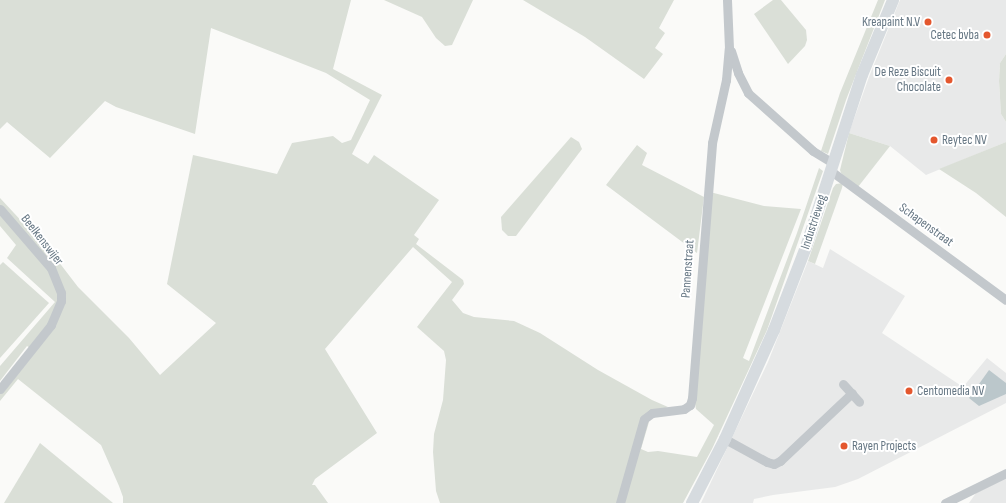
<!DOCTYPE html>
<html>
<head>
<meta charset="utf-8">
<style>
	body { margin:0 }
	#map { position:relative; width:1006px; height:503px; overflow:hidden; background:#fafaf8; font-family:"Sofia Sans Condensed",sans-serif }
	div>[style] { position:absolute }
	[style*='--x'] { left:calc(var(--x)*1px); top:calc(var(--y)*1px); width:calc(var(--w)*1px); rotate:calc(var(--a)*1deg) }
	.built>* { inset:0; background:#e8e9e9 }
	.green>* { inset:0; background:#dadfd7 }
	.water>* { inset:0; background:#bbc7cb }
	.street>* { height:9px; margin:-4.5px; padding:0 4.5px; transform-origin:4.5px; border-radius:4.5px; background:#c3c8cc }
	.secondary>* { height:12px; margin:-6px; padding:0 6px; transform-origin:6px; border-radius:6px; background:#d6dbdf }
	.dots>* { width:11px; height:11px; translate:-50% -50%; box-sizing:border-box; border:2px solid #fff; border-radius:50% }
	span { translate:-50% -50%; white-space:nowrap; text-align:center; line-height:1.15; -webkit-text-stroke:4px #fff; paint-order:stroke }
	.poi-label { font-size:13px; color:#657683 }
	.right { translate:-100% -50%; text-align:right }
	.left { translate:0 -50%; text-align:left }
	.street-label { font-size:13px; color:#657683 }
</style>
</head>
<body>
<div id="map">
	<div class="built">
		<i style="clip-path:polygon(900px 0,1006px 0,1006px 54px,1000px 63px,999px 81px,1001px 114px,1006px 122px,1006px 142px,926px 175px,890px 146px,849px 133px,869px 77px)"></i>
		<i style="clip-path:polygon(830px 249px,905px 296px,882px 333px,963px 387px,987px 358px,1006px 373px,1006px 403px,858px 479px,835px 487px,773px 495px,754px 499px,753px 503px,701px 503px,768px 362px,808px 261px,823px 268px)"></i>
		<i style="clip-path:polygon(1006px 478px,1006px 503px,969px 503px,976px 493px)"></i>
	</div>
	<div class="green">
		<i style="clip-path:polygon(0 0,351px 0,333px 69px,382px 95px,352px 154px,368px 164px,374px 155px,439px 200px,414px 235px,419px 239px,416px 244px,463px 280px,464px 284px,452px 300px,463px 313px,474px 317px,514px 321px,540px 333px,598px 370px,652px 400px,668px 407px,642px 417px,649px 422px,641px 449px,648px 452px,658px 451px,697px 457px,714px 425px,696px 409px,695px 404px,710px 192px,764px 206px,801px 209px,743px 358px,749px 361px,797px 233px,819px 168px,823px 171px,767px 330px,712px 449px,683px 503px,440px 503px,436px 491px,433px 452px,434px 434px,443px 400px,446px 360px,444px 351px,417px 327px,452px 282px,413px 247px,325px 349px,377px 433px,315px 479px,312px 485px,315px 485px,328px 503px,123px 503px,123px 497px,119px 486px,101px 445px,18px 379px,0 401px,0 390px,33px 350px,27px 346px,0 381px,0 366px,55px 302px,7px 258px,16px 245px,0 226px,0 198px,55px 257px,78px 287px,129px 338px,160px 375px,216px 323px,167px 284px,193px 155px,277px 174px,292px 143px,333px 136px,342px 143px,351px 140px,370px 100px,326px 73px,211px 28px,195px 134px,116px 107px,105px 101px,50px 158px,7px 122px,0 129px)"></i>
		<i style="clip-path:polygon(384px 0,473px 0,452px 45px,445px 46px,436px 38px,422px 17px)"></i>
		<i style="clip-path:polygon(523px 0,674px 0,659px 28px,665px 33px,655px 48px,663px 54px,644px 79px,585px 37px)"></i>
		<i style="clip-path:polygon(773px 0,781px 0,806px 30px,807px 40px,805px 46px,788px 64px,754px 14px)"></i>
		<i style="clip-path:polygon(878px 0,885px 0,846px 100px,828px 154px,821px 151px,840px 93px)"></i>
		<i style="clip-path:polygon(1006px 54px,1006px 122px,1001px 114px,999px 81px,1000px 63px)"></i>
		<i style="clip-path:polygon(849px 133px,890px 146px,858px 187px,841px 173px,840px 170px)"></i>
		<i style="clip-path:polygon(571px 137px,579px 142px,582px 149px,516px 236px,508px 236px,502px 230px,501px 217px)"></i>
		<i style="clip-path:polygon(1006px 142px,1006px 217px,976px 193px,939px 169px)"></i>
		<i style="clip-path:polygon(637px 145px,647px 153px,642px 165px,704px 197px,697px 253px,606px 185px)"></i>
		<i style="clip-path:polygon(843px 183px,842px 188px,815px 264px,808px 261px,833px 188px,836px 184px)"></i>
		<i style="clip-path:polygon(3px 262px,49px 303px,0 358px,0 265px)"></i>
		<i style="clip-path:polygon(40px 443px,113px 503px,4px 503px)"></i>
	</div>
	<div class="water">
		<i style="clip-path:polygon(989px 370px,1006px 383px,1006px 394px,979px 406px,969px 398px)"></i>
	</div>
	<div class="street">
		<i style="--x:731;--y:51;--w:23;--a:72"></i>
		<i style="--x:738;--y:73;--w:22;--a:63"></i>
		<i style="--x:748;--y:93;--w:87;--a:41.7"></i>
		<i style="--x:813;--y:151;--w:23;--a:31"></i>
		<i style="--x:831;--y:171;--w:217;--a:36.4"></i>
		<i style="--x:0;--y:209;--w:78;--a:49.2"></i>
		<i style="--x:51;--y:268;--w:27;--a:68"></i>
		<i style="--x:61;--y:293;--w:8;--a:90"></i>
		<i style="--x:61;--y:301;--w:26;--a:113"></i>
		<i style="--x:51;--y:325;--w:82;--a:128.6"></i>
		<i style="--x:843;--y:384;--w:24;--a:48"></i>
		<i style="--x:725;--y:439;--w:48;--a:28.7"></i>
		<i style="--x:767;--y:462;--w:7;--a:16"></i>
		<i style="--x:774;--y:464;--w:7;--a:-27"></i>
		<i style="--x:780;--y:461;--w:99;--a:-43.4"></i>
		<i style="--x:620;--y:503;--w:87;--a:-74.1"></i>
		<i style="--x:644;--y:419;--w:10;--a:-37"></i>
		<i style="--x:652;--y:413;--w:32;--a:-7"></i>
		<i style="--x:684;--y:409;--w:7;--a:-34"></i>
		<i style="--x:690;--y:405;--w:7;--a:-74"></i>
		<i style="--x:692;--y:398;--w:256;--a:-85.5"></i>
		<i style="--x:712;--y:143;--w:65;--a:-77.5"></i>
		<i style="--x:726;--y:80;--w:32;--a:-85"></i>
		<i style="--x:729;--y:48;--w:48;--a:-92.4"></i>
		<i style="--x:945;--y:503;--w:68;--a:-26.2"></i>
	</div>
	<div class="secondary">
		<i style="--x:692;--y:503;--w:72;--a:-62.7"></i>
		<i style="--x:725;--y:439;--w:120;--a:-65.8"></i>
		<i style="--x:774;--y:330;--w:89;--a:-68.9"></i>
		<i style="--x:806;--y:247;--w:181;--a:-72"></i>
		<i style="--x:862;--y:75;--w:81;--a:-67.5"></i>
	</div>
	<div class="dots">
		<i style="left:928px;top:22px;background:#e4572e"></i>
		<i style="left:987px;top:35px;background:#e4572e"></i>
		<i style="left:949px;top:80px;background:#e4572e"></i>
		<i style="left:934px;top:140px;background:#e4572e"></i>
		<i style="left:909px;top:391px;background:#e4572e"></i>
		<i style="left:844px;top:446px;background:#e4572e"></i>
	</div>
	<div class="poi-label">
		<span class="right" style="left:920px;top:22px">Kreapaint N.V</span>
		<span class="right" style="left:979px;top:35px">Cetec bvba</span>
		<span class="right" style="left:941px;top:80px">De Reze Biscuit<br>Chocolate</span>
		<span class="left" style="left:942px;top:140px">Reytec NV</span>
		<span class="left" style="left:917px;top:391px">Centomedia NV</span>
		<span class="left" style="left:852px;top:446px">Rayen Projects</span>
	</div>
	<div class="street-label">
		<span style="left:814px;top:222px;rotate:-72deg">Industrieweg</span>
		<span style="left:926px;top:225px;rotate:36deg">Schapenstraat</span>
		<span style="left:42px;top:240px;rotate:52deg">Beelkenswijer</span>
		<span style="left:688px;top:269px;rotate:-86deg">Pannenstraat</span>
	</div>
</div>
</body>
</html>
